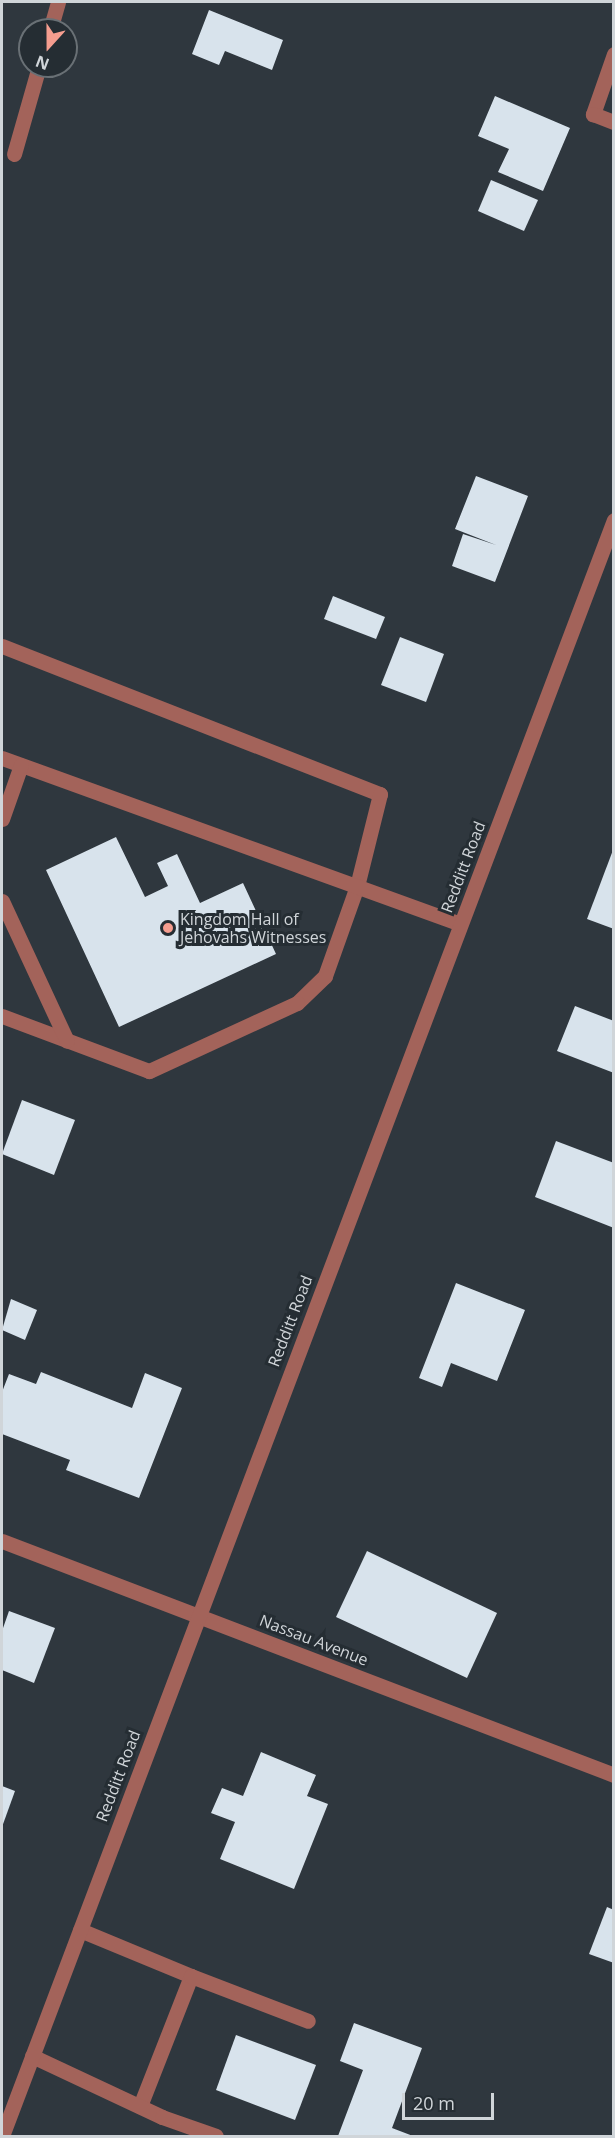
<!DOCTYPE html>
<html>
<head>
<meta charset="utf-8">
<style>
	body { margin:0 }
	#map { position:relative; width:615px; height:2138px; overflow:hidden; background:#2f373e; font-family:"Open Sans",sans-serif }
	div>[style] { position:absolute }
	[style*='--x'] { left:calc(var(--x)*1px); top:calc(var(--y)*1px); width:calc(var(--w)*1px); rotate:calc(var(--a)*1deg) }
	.building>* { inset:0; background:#d8e3ec }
	.minor>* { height:15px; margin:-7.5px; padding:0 7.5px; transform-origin:7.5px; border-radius:7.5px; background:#a3635a }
	.dots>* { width:16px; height:16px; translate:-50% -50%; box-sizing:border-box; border:3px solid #252d33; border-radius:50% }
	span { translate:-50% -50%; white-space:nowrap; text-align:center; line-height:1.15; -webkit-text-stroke:6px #252d33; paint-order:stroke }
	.street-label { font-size:16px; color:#d0d5d9 }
	.poi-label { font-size:16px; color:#d0d5d9 }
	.left { translate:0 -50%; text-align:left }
	.frame { position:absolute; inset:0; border:3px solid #d0d5d9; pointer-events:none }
	.north { position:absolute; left:18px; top:18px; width:60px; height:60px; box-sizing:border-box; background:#252d33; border:2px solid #697075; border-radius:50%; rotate:201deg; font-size:16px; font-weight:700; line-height:24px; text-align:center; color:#d0d5d9 }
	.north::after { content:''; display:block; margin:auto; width:21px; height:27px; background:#f59d8f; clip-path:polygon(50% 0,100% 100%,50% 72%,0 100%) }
	.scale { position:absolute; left:402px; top:2093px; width:92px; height:27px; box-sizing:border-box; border:3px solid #d0d5d9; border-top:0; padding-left:8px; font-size:18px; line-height:21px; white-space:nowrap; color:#d0d5d9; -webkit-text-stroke:4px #252d33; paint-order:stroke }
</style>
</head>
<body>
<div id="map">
	<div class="building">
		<i style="clip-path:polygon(209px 10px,283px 40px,272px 70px,225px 51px,219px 65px,192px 54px)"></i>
		<i style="clip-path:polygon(495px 96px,570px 128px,543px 191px,498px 172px,509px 149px,478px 136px)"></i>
		<i style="clip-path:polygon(491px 180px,538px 200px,524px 231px,478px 211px)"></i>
		<i style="clip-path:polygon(476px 476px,528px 496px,495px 582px,452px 566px,463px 534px,496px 545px,455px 529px)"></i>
		<i style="clip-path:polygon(333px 596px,385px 617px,376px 639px,324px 619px)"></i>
		<i style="clip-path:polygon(400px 637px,444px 654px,426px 702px,381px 685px)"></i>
		<i style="clip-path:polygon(116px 837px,145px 897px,168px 886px,157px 863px,177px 854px,200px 903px,243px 883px,276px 954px,119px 1027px,46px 870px)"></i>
		<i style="clip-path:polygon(613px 850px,614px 850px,614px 929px,587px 919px)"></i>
		<i style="clip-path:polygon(575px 1006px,614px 1021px,614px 1073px,557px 1051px)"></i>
		<i style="clip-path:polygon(22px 1100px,75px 1120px,54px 1175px,2px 1154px)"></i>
		<i style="clip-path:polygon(556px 1141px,614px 1163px,614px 1228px,535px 1197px)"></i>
		<i style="clip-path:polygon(456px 1283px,525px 1310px,497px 1381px,451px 1363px,442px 1387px,419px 1378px)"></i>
		<i style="clip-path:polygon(11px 1299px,37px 1310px,25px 1340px,2px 1330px)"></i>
		<i style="clip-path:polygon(41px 1372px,132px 1408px,145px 1373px,182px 1388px,139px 1498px,66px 1470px,70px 1460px,2px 1434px,2px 1392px,9px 1374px,36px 1384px)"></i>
		<i style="clip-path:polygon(367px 1551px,497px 1613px,467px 1678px,336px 1617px)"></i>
		<i style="clip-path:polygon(9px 1611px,55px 1628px,34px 1683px,2px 1670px,2px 1631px)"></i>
		<i style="clip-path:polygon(261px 1752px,316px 1775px,307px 1796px,328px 1804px,294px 1889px,220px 1859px,235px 1822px,211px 1813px,222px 1788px,243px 1796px)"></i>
		<i style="clip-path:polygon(2px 1786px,15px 1791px,2px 1827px)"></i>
		<i style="clip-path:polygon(607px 1907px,614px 1910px,614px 1963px,589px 1954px)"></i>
		<i style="clip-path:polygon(354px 2023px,422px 2048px,392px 2128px,413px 2136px,338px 2136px,363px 2070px,340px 2061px)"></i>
		<i style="clip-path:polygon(236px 2035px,316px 2065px,295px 2120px,216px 2090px)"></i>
	</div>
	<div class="minor">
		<i style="--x:50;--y:30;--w:29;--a:-74"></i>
		<i style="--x:614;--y:54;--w:64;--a:109.3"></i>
		<i style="--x:593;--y:114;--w:22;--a:21"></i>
		<i style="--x:14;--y:154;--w:91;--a:-74.1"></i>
		<i style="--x:2;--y:646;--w:406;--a:21.4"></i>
		<i style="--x:380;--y:794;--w:95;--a:104"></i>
		<i style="--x:357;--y:886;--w:96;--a:109.6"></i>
		<i style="--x:325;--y:976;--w:39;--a:136"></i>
		<i style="--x:297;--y:1003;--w:163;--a:155.3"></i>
		<i style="--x:149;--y:1071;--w:157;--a:-159.5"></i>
		<i style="--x:2;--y:758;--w:487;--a:19.9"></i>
		<i style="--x:2;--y:819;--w:57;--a:-70.6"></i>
		<i style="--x:2;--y:901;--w:154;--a:65.1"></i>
		<i style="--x:2;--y:1541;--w:655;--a:20.92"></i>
		<i style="--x:80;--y:1930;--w:120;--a:22.5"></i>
		<i style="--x:191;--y:1976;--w:140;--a:111.4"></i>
		<i style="--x:191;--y:1976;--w:125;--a:21"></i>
		<i style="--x:32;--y:2056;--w:144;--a:25.1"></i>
		<i style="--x:162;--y:2117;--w:57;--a:19.4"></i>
		<i style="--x:2;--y:2136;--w:1728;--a:-69.26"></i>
	</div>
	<div class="dots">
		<i style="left:168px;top:928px;background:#f59d8f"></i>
	</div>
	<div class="street-label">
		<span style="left:463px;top:867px;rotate:-69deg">Redditt Road</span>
		<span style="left:290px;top:1321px;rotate:-69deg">Redditt Road</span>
		<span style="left:314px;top:1640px;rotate:21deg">Nassau Avenue</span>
		<span style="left:118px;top:1776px;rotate:-69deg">Redditt Road</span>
	</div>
	<div class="poi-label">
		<span class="left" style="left:180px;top:928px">Kingdom Hall of<br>Jehovahs Witnesses</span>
	</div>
	<div class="frame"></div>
	<div class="north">N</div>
	<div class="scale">20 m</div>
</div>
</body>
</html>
